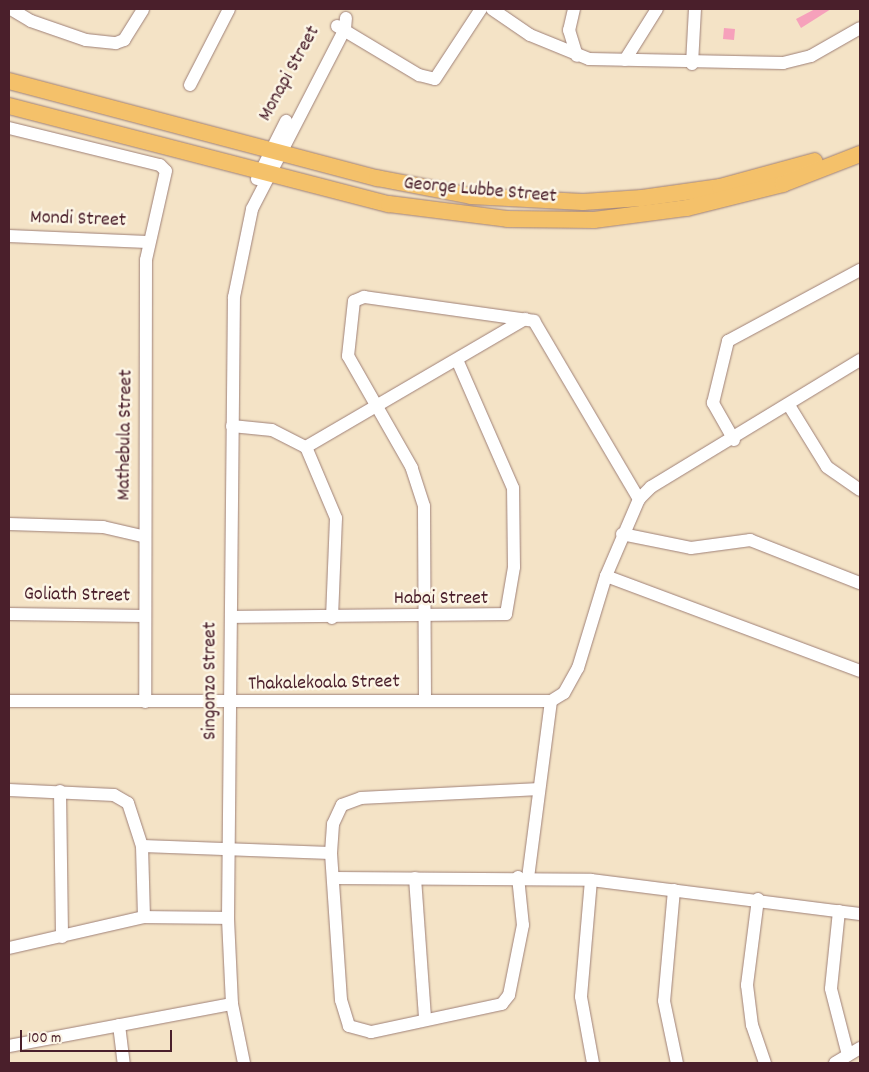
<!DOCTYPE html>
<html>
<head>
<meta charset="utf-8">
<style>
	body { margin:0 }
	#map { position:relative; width:869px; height:1072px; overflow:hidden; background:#f4e3c6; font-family:Dekko,sans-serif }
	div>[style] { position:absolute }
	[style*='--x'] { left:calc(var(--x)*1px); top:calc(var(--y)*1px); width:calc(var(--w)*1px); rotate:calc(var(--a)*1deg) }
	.building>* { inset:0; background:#f6a1bb }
	.roads { filter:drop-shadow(0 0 1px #9f8178) drop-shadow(0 0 1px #9f8178) }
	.minor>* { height:12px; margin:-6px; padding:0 6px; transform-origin:6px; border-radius:6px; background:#fff }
	.major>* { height:16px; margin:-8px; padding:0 8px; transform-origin:8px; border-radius:8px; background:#f4c16a }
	span { translate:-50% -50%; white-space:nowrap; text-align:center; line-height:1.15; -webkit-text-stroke:5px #fcf5e5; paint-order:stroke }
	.street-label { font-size:20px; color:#4a1f2b }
	.frame { position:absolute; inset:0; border:10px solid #4a1f2b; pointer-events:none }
	.scale { position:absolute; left:20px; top:1030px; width:152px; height:22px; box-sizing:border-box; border:2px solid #4a1f2b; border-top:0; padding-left:6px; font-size:15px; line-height:18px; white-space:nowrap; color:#4a1f2b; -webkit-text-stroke:4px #fcf5e5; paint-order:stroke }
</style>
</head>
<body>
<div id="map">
	<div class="building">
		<i style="clip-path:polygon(815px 9px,831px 9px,801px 28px,796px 19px)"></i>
		<i style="clip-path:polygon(724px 28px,735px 29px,734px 40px,723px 39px)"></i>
	</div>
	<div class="roads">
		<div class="minor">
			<i style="--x:11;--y:9;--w:23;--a:31"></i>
			<i style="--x:31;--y:21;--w:58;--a:19.1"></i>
			<i style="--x:86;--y:40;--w:30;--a:6"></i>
			<i style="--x:116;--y:43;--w:9;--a:-21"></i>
			<i style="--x:124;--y:40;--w:36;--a:-58"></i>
			<i style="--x:492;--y:9;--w:46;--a:34.4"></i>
			<i style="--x:530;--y:35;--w:64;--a:22.1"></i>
			<i style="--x:589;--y:59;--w:194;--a:1.2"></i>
			<i style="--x:783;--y:63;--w:29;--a:-14"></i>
			<i style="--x:811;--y:56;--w:56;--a:-29.7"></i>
			<i style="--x:574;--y:9;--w:22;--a:103"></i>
			<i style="--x:569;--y:30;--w:27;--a:73"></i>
			<i style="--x:337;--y:26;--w:96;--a:30.9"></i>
			<i style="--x:419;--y:75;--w:16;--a:14"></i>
			<i style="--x:435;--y:79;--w:84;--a:-56.7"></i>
			<i style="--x:625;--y:60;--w:60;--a:-57.9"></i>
			<i style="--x:692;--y:64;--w:55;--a:-86.9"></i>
			<i style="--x:190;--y:85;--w:85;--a:-62.8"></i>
			<i style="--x:9;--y:128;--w:155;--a:13.8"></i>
			<i style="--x:160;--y:165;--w:8;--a:45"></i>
			<i style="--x:166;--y:171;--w:91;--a:102.7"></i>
			<i style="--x:146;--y:260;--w:442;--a:90.1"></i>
			<i style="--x:257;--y:179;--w:65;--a:-63.4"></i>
			<i style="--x:9;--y:236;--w:138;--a:2.5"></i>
			<i style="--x:790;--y:407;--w:70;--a:58.3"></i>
			<i style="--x:827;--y:467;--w:40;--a:34.9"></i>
			<i style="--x:232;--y:426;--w:40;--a:5.7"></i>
			<i style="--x:272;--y:430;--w:38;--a:27"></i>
			<i style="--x:306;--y:447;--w:77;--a:67.1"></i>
			<i style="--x:336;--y:518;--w:100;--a:92.3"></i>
			<i style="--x:734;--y:440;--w:43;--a:-119.6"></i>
			<i style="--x:713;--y:403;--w:64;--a:-76.4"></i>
			<i style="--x:728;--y:341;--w:150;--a:-28.3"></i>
			<i style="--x:306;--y:447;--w:254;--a:-30.3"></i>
			<i style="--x:9;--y:524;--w:94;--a:1.8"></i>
			<i style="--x:103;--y:527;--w:40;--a:13"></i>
			<i style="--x:622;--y:534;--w:70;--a:11.5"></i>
			<i style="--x:691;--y:548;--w:60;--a:-7.7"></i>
			<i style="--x:750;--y:540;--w:118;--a:21.4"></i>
			<i style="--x:606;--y:576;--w:271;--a:20.5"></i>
			<i style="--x:9;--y:614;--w:135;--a:0.8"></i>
			<i style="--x:231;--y:617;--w:275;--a:-0.6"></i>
			<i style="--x:506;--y:614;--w:48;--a:-80.3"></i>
			<i style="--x:514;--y:567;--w:79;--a:-90.7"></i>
			<i style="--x:513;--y:488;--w:137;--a:-113.6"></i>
			<i style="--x:9;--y:701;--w:542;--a:0"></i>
			<i style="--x:425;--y:701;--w:195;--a:-90.3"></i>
			<i style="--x:424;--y:506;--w:40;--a:-108"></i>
			<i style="--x:412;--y:468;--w:129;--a:-119.7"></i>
			<i style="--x:348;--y:356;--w:55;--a:-83.8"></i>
			<i style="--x:354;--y:301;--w:11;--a:-22"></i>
			<i style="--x:364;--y:297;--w:172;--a:8"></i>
			<i style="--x:534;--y:321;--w:207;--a:59.5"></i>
			<i style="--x:9;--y:790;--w:105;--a:2.7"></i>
			<i style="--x:114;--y:795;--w:16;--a:30"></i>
			<i style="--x:128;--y:803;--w:45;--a:72"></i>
			<i style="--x:142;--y:846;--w:71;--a:88.4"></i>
			<i style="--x:60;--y:791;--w:146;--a:89.2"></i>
			<i style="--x:142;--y:846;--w:189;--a:2.1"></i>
			<i style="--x:518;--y:877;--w:48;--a:84.1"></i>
			<i style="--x:523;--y:925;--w:71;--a:101.3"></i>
			<i style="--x:509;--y:995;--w:11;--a:128"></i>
			<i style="--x:502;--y:1004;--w:134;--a:167.9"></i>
			<i style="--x:371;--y:1032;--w:23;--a:-165"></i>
			<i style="--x:349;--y:1026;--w:27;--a:-107"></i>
			<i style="--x:341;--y:1000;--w:147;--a:-93.9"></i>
			<i style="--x:331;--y:853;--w:29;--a:-86"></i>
			<i style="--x:333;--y:824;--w:21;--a:-65"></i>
			<i style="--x:342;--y:805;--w:20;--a:-20"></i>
			<i style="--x:361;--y:798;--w:178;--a:-2.9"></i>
			<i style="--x:333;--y:878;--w:258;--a:0.4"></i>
			<i style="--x:591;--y:880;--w:271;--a:7.2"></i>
			<i style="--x:415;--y:878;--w:140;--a:85.9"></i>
			<i style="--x:528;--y:878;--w:178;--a:-82.6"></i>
			<i style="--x:551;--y:701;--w:15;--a:-32"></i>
			<i style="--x:564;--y:693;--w:29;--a:-61"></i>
			<i style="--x:578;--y:668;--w:96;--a:-73.1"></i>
			<i style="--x:606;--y:576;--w:84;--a:-66.8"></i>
			<i style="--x:639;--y:499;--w:17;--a:-45"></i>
			<i style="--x:651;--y:487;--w:245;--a:-31.3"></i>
			<i style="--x:591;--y:880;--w:117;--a:94.9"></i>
			<i style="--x:581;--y:997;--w:67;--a:79.7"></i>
			<i style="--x:674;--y:890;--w:111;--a:95.1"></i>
			<i style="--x:664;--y:1001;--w:63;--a:78.2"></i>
			<i style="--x:758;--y:899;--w:87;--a:97.3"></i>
			<i style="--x:747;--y:985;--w:40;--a:82.9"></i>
			<i style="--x:752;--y:1025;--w:40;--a:71.1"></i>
			<i style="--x:839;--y:911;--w:78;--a:95.9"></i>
			<i style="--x:831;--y:989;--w:68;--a:75.6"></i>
			<i style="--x:9;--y:948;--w:139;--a:-12.9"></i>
			<i style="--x:144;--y:917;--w:84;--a:0.7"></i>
			<i style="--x:119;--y:1025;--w:38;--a:83"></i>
			<i style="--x:9;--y:1046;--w:227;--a:-10.7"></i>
			<i style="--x:244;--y:1063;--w:60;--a:-101.5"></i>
			<i style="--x:232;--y:1004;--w:86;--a:-92.7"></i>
			<i style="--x:228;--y:918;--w:621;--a:-89.45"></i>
			<i style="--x:234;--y:297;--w:90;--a:-78.4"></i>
			<i style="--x:252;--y:209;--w:203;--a:-62.7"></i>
			<i style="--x:345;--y:29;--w:11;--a:-85"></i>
			<i style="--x:835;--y:1063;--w:29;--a:-31"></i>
		</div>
		<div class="major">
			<i style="--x:9;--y:81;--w:381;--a:14.8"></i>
			<i style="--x:377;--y:178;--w:96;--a:10.8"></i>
			<i style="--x:471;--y:196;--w:112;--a:3.1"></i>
			<i style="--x:583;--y:202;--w:59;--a:-3.9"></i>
			<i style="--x:642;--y:198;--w:79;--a:-8"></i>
			<i style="--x:720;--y:187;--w:98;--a:-15.3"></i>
			<i style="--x:9;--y:106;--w:392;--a:14.5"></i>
			<i style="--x:389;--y:204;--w:119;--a:7.2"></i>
			<i style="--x:507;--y:219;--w:87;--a:0.7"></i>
			<i style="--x:594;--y:220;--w:94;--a:-7.4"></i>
			<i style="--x:687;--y:208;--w:99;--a:-14"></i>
			<i style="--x:783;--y:184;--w:83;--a:-21.3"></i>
		</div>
	</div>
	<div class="street-label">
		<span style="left:290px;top:74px;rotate:-61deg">Monapi Street</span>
		<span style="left:480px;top:191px;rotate:5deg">George Lubbe Street</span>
		<span style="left:78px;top:220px;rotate:2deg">Mondi Street</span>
		<span style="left:126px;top:435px;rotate:-89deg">Mathebula Street</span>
		<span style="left:77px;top:596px;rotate:1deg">Goliath Street</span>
		<span style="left:441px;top:599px">Habai Street</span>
		<span style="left:211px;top:681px;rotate:-90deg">Singonzo Street</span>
		<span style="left:324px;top:684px;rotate:-1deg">Thakalekoala Street</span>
	</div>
	<div class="frame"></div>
	<div class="scale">100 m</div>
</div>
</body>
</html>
